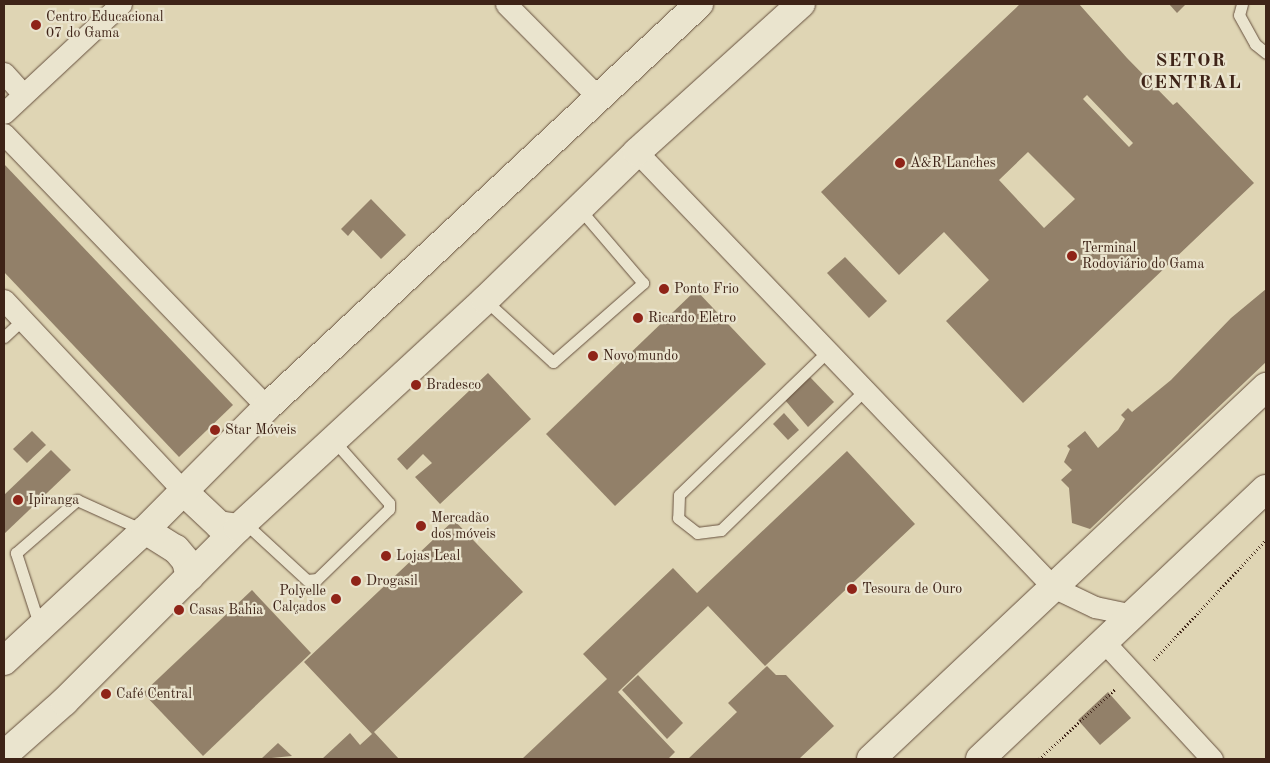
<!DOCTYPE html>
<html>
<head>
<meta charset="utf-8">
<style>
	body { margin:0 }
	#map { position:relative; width:1270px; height:763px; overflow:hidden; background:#dfd5b4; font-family:"Old Standard TT",serif }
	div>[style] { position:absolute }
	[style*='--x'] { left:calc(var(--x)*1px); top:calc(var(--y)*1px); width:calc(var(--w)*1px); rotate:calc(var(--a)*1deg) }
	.building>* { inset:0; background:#928069 }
	.path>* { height:3px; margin-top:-1.5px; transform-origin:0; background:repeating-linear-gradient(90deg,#3e2317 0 1px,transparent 0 3.5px) }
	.roads { filter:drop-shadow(0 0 1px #66503e) drop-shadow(0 0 1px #66503e) }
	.service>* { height:11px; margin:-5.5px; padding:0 5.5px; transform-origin:5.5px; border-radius:5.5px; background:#eae4ce }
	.minor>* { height:21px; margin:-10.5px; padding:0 10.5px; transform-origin:10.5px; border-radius:10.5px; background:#eae4ce }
	.secondary>* { height:28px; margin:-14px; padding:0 14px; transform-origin:14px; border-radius:14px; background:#eae4ce }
	.dots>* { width:14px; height:14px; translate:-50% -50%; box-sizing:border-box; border:2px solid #eae4ce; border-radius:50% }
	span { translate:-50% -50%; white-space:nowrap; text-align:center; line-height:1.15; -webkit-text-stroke:4.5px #eae4ce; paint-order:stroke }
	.poi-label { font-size:14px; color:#3e2317 }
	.left { translate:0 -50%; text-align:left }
	.right { translate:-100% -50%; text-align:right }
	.district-label { font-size:19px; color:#3e2317; font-weight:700; letter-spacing:1px }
	.frame { position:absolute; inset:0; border:5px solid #3e2317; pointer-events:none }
</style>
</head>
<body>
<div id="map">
	<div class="building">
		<i style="clip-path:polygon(evenodd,1020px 4px,1079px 4px,1127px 58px,1173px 105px,1177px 102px,1254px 183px,1023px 403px,946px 321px,989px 280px,944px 232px,899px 275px,821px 192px,1020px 4px,1087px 95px,1133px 143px,1129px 147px,1083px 99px,1087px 95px,1020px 4px,1028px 152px,1075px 199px,1044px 228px,999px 180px,1028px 152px)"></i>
		<i style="clip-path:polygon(1169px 4px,1186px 4px,1177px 13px)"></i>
		<i style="clip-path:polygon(4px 164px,233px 405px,179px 457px,4px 272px)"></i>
		<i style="clip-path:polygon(371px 199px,406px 235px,381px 259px,353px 230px,348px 236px,341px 229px)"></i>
		<i style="clip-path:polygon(845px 257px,887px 301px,869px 318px,827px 273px)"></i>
		<i style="clip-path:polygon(1266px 289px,1266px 362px,1090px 529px,1072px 523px,1069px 488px,1061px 480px,1072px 470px,1064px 462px,1070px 449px,1067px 446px,1085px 431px,1098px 448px,1118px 430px,1125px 419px,1121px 415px,1128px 408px,1132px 412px,1171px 380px,1231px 318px)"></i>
		<i style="clip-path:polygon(696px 290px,766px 364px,615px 506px,546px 434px)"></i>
		<i style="clip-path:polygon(488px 373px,531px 419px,440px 504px,415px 477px,432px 463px,423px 454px,407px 470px,397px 459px)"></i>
		<i style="clip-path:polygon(809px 376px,834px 402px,808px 427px,785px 400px)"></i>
		<i style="clip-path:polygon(784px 413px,799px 430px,788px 440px,773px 424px)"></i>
		<i style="clip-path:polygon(32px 431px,46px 445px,27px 463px,13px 449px)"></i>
		<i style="clip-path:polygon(51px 450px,71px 470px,4px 534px,4px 495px)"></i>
		<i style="clip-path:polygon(847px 451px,915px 524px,765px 666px,708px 606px,618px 692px,675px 752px,668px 759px,522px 759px,607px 679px,583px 654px,673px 568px,697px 593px)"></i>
		<i style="clip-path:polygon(454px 520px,523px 592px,374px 732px,399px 759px,322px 759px,350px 733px,360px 745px,372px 734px,304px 662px)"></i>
		<i style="clip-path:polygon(252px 590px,311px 653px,203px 756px,143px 693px)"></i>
		<i style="clip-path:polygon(767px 666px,776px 675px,786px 675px,834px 726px,799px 759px,688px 759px,737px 712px,728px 703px)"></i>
		<i style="clip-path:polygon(638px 675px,683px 723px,667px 739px,622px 690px)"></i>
		<i style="clip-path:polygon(1108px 692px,1131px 718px,1100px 745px,1078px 720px)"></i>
		<i style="clip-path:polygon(278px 743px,292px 756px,261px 759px)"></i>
	</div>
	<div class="path">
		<i style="--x:1154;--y:660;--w:164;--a:-47"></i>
		<i style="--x:1039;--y:759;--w:103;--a:-42.6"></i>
	</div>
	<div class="roads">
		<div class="service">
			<i style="--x:1242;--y:4;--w:11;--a:105"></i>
			<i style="--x:1239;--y:15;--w:33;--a:61"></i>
			<i style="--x:1255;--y:44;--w:14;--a:39"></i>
			<i style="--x:485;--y:300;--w:92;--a:42.4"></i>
			<i style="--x:553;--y:362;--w:120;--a:-41.3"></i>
			<i style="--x:643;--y:283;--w:99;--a:-130.5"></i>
			<i style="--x:4;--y:337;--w:25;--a:-43"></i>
			<i style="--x:828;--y:351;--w:207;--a:136"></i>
			<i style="--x:679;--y:495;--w:23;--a:92"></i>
			<i style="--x:678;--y:518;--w:24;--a:38"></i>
			<i style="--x:697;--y:533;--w:24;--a:-7"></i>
			<i style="--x:721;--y:530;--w:201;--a:-44.2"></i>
			<i style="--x:246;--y:524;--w:83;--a:42.6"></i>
			<i style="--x:307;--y:580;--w:10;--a:-6"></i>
			<i style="--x:317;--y:579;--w:100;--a:-44.2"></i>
			<i style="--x:389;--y:509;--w:6;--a:-90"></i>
			<i style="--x:389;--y:503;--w:81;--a:-131.5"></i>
			<i style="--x:40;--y:627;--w:78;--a:-108"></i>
			<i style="--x:16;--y:553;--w:81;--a:-41"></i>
			<i style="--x:77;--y:500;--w:72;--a:24.4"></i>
		</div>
		<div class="minor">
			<i style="--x:506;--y:4;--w:132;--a:45.3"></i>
			<i style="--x:4;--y:73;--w:28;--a:48"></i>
			<i style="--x:4;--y:113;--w:160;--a:-43"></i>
			<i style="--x:4;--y:134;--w:379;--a:46.1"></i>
			<i style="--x:637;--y:152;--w:602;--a:46.28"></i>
			<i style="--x:1053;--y:587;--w:47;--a:25.5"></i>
			<i style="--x:1095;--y:607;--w:40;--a:12"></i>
			<i style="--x:4;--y:300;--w:263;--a:46.8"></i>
			<i style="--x:1105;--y:643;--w:158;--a:47.3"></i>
		</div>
		<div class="secondary">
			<i style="--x:184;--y:492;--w:48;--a:43.3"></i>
			<i style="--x:219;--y:525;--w:19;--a:9"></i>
			<i style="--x:145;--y:530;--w:36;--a:32"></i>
			<i style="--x:176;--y:549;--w:16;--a:50"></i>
			<i style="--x:186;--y:561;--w:16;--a:76"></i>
			<i style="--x:4;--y:661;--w:192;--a:-42.9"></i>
			<i style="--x:145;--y:530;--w:173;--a:-45.2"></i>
			<i style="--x:267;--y:407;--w:591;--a:-43.01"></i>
			<i style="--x:4;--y:755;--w:80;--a:-41.5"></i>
			<i style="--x:64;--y:702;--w:246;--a:-45"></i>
			<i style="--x:238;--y:528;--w:336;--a:-42.7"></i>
			<i style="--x:485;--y:300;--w:212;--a:-44.2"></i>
			<i style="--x:637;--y:152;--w:221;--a:-42.1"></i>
			<i style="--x:871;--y:759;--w:543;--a:-43.28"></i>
			<i style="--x:980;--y:759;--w:393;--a:-43.4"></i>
		</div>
	</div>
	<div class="dots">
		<i style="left:36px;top:25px;background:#8f2418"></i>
		<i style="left:900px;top:163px;background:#8f2418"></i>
		<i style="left:1072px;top:256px;background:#8f2418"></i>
		<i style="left:664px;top:289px;background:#8f2418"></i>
		<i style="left:638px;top:318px;background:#8f2418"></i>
		<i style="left:593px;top:356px;background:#8f2418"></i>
		<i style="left:416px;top:385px;background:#8f2418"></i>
		<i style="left:215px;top:430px;background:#8f2418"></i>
		<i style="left:18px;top:500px;background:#8f2418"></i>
		<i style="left:421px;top:526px;background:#8f2418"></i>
		<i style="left:386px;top:556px;background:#8f2418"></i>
		<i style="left:356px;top:581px;background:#8f2418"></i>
		<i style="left:852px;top:589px;background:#8f2418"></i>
		<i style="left:336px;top:599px;background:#8f2418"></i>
		<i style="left:179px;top:610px;background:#8f2418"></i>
		<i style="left:106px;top:694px;background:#8f2418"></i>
	</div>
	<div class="poi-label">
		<span class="left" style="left:46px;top:25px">Centro Educacional<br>07 do Gama</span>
		<span class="left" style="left:910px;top:163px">A&amp;R Lanches</span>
		<span class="left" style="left:1082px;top:256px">Terminal<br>Rodoviário do Gama</span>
		<span class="left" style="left:674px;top:289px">Ponto Frio</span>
		<span class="left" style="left:648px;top:318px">Ricardo Eletro</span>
		<span class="left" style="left:603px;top:356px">Novo mundo</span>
		<span class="left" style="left:426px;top:385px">Bradesco</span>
		<span class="left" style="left:225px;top:430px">Star Móveis</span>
		<span class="left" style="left:28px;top:500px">Ipiranga</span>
		<span class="left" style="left:431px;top:526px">Mercadão<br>dos móveis</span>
		<span class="left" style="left:396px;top:556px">Lojas Leal</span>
		<span class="left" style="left:366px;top:581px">Drogasil</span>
		<span class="left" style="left:862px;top:589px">Tesoura de Ouro</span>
		<span class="right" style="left:326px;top:599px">Polyelle<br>Calçados</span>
		<span class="left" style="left:189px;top:610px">Casas Bahia</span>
		<span class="left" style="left:116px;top:694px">Café Central</span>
	</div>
	<div class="district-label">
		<span style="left:1191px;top:73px">SETOR<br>CENTRAL</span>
	</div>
	<div class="frame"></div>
</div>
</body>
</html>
